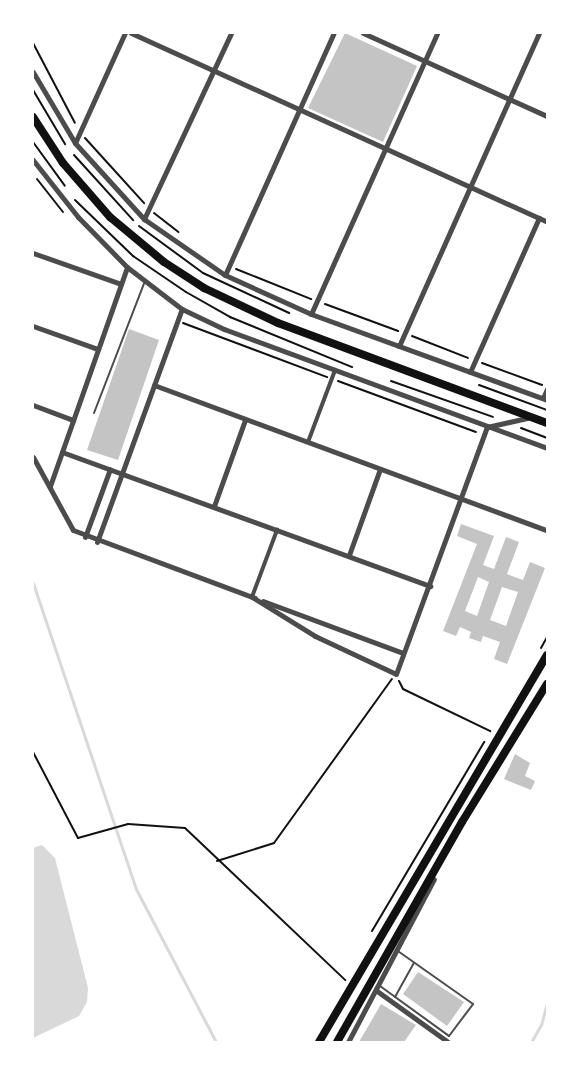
<!DOCTYPE html>
<html>
<head>
<meta charset="utf-8">
<style>
	body { margin:0 }
	#map { position:relative; width:580px; height:1075px; overflow:hidden; background:#fff; font-family:Quicksand,sans-serif }
	div>[style] { position:absolute }
	[style*='--x'] { left:calc(var(--x)*1px); top:calc(var(--y)*1px); width:calc(var(--w)*1px); rotate:calc(var(--a)*1deg) }
	.water>* { inset:0; background:#d9d9d9 }
	.stream>* { height:3px; margin:-1.5px; padding:0 1.5px; transform-origin:1.5px; border-radius:1.5px; background:#d9d9d9 }
	.building>* { inset:0; background:#c4c4c4 }
	.path>* { height:2px; margin:-1px; padding:0 1px; transform-origin:1px; border-radius:1px; background:#111 }
	.service>* { height:2px; margin:-1px; padding:0 1px; transform-origin:1px; border-radius:1px; background:#4c4c4c }
	.pedestrian>* { height:4px; margin:-2px; padding:0 2px; transform-origin:2px; border-radius:2px; background:#4c4c4c }
	.minor>* { height:5px; margin:-2.5px; padding:0 2.5px; transform-origin:2.5px; border-radius:2.5px; background:#4c4c4c }
	.primary>* { height:8px; margin:-4px; padding:0 4px; transform-origin:4px; border-radius:4px; background:#111 }
	span { translate:-50% -50%; white-space:nowrap; text-align:center; line-height:1.15; -webkit-text-stroke:4.5px #fff; paint-order:stroke }
	.frame { position:absolute; inset:0; border:34px solid #fff; pointer-events:none }
</style>
</head>
<body>
<div id="map">
	<div class="water">
		<i style="clip-path:polygon(42px 845px,55px 858px,88px 988px,87px 1002px,79px 1016px,33px 1038px,33px 848px)"></i>
	</div>
	<div class="stream">
		<i style="--x:33;--y:583;--w:323;--a:71.4"></i>
		<i style="--x:136;--y:889;--w:173;--a:62.4"></i>
		<i style="--x:531;--y:1042;--w:20;--a:-60"></i>
		<i style="--x:541;--y:1025;--w:23;--a:-75"></i>
	</div>
	<div class="building">
		<i style="clip-path:polygon(345px 33px,417px 66px,383px 142px,308px 108px)"></i>
		<i style="clip-path:polygon(129px 329px,159px 340px,118px 460px,87px 450px)"></i>
		<i style="clip-path:polygon(evenodd,461px 524px,494px 536px,483px 565px,494px 569px,506px 537px,519px 542px,507px 574px,523px 580px,530px 562px,545px 568px,507px 664px,494px 659px,500px 642px,483px 636px,481px 642px,469px 638px,471px 632px,460px 627px,456px 636px,443px 631px,477px 544px,457px 536px,461px 524px,478px 577px,489px 582px,477px 616px,465px 611px,478px 577px,461px 524px,502px 587px,518px 592px,506px 626px,490px 620px,502px 587px)"></i>
		<i style="clip-path:polygon(515px 754px,530px 763px,525px 776px,535px 781px,531px 790px,504px 779px)"></i>
		<i style="clip-path:polygon(418px 972px,464px 1002px,447px 1026px,403px 994px)"></i>
		<i style="clip-path:polygon(381px 1004px,416px 1025px,404px 1042px,359px 1042px)"></i>
	</div>
	<div class="path">
		<i style="--x:33;--y:43;--w:90;--a:62.3"></i>
		<i style="--x:33;--y:90;--w:63;--a:59.3"></i>
		<i style="--x:85;--y:138;--w:88;--a:47.8"></i>
		<i style="--x:33;--y:142;--w:54;--a:54"></i>
		<i style="--x:74;--y:155;--w:88;--a:47.8"></i>
		<i style="--x:37;--y:179;--w:42;--a:51.8"></i>
		<i style="--x:75;--y:200;--w:81;--a:44"></i>
		<i style="--x:133;--y:256;--w:64;--a:34.2"></i>
		<i style="--x:186;--y:292;--w:51;--a:29.6"></i>
		<i style="--x:230;--y:317;--w:132;--a:22.3"></i>
		<i style="--x:154;--y:213;--w:31;--a:38"></i>
		<i style="--x:139;--y:226;--w:79;--a:36.3"></i>
		<i style="--x:203;--y:273;--w:95;--a:24.9"></i>
		<i style="--x:236;--y:269;--w:81;--a:21.8"></i>
		<i style="--x:325;--y:304;--w:78;--a:20.3"></i>
		<i style="--x:183;--y:323;--w:154;--a:20.6"></i>
		<i style="--x:412;--y:336;--w:60;--a:21.4"></i>
		<i style="--x:482;--y:363;--w:64;--a:20.1"></i>
		<i style="--x:338;--y:381;--w:147;--a:20.3"></i>
		<i style="--x:391;--y:381;--w:108;--a:19.4"></i>
		<i style="--x:479;--y:385;--w:72;--a:20.2"></i>
		<i style="--x:521;--y:428;--w:28;--a:21"></i>
		<i style="--x:541;--y:648;--w:13;--a:-61"></i>
		<i style="--x:399;--y:681;--w:9;--a:63"></i>
		<i style="--x:403;--y:689;--w:97;--a:25.8"></i>
		<i style="--x:33;--y:752;--w:97;--a:62.4"></i>
		<i style="--x:78;--y:838;--w:52;--a:-15.6"></i>
		<i style="--x:128;--y:824;--w:57;--a:4"></i>
		<i style="--x:185;--y:828;--w:221;--a:43.5"></i>
		<i style="--x:217;--y:861;--w:60;--a:-17.5"></i>
		<i style="--x:274;--y:843;--w:202;--a:-54.3"></i>
		<i style="--x:372;--y:931;--w:220;--a:-59.3"></i>
	</div>
	<div class="service">
		<i style="--x:94;--y:413;--w:142;--a:-68.9"></i>
		<i style="--x:380;--y:986;--w:85;--a:35.9"></i>
		<i style="--x:449;--y:1036;--w:40;--a:-53"></i>
		<i style="--x:473;--y:1004;--w:92;--a:-144.8"></i>
		<i style="--x:395;--y:997;--w:38;--a:-61"></i>
	</div>
	<div class="pedestrian">
		<i style="--x:308;--y:442;--w:77;--a:-69.4"></i>
		<i style="--x:252;--y:597;--w:72;--a:-69.5"></i>
	</div>
	<div class="minor">
		<i style="--x:131;--y:33;--w:457;--a:24.4"></i>
		<i style="--x:363;--y:33;--w:202;--a:24.3"></i>
		<i style="--x:33;--y:72;--w:82;--a:59.4"></i>
		<i style="--x:75;--y:143;--w:103;--a:47.8"></i>
		<i style="--x:144;--y:219;--w:98;--a:34.7"></i>
		<i style="--x:225;--y:275;--w:94;--a:24.4"></i>
		<i style="--x:311;--y:314;--w:251;--a:20"></i>
		<i style="--x:75;--y:143;--w:121;--a:-65.6"></i>
		<i style="--x:33;--y:160;--w:73;--a:51.7"></i>
		<i style="--x:78;--y:217;--w:70;--a:45.6"></i>
		<i style="--x:127;--y:267;--w:69;--a:37.4"></i>
		<i style="--x:182;--y:309;--w:47;--a:25.5"></i>
		<i style="--x:224;--y:329;--w:344;--a:20.2"></i>
		<i style="--x:144;--y:219;--w:205;--a:-64.9"></i>
		<i style="--x:33;--y:253;--w:93;--a:19.4"></i>
		<i style="--x:225;--y:275;--w:265;--a:-65.8"></i>
		<i style="--x:311;--y:314;--w:308;--a:-65.8"></i>
		<i style="--x:33;--y:326;--w:69;--a:19.5"></i>
		<i style="--x:399;--y:346;--w:343;--a:-65.9"></i>
		<i style="--x:470;--y:372;--w:169;--a:-65.9"></i>
		<i style="--x:154;--y:385;--w:419;--a:20.3"></i>
		<i style="--x:543;--y:398;--w:10;--a:-66"></i>
		<i style="--x:33;--y:405;--w:43;--a:20.6"></i>
		<i style="--x:62;--y:452;--w:392;--a:20"></i>
		<i style="--x:33;--y:457;--w:83;--a:61.3"></i>
		<i style="--x:73;--y:530;--w:194;--a:20.5"></i>
		<i style="--x:50;--y:486;--w:232;--a:-70.6"></i>
		<i style="--x:214;--y:506;--w:91;--a:-70.2"></i>
		<i style="--x:85;--y:537;--w:72;--a:-69.8"></i>
		<i style="--x:97;--y:542;--w:248;--a:-70"></i>
		<i style="--x:349;--y:555;--w:91;--a:-70.2"></i>
		<i style="--x:252;--y:597;--w:74;--a:31.8"></i>
		<i style="--x:315;--y:636;--w:89;--a:25.1"></i>
		<i style="--x:396;--y:674;--w:263;--a:-69.8"></i>
		<i style="--x:487;--y:427;--w:41;--a:-12.7"></i>
		<i style="--x:263;--y:601;--w:149;--a:20.4"></i>
		<i style="--x:377;--y:991;--w:87;--a:35.7"></i>
		<i style="--x:348;--y:1042;--w:184;--a:-62.2"></i>
	</div>
	<div class="primary">
		<i style="--x:33;--y:117;--w:55;--a:56.9"></i>
		<i style="--x:63;--y:163;--w:72;--a:49"></i>
		<i style="--x:110;--y:217;--w:70;--a:39.8"></i>
		<i style="--x:164;--y:262;--w:48;--a:33"></i>
		<i style="--x:204;--y:288;--w:82;--a:25.3"></i>
		<i style="--x:278;--y:323;--w:287;--a:20.4"></i>
		<i style="--x:319;--y:1042;--w:449;--a:-59.5"></i>
		<i style="--x:337;--y:1042;--w:253;--a:-60.4"></i>
		<i style="--x:462;--y:822;--w:162;--a:-58.4"></i>
	</div>
	<div class="frame"></div>
</div>
</body>
</html>
